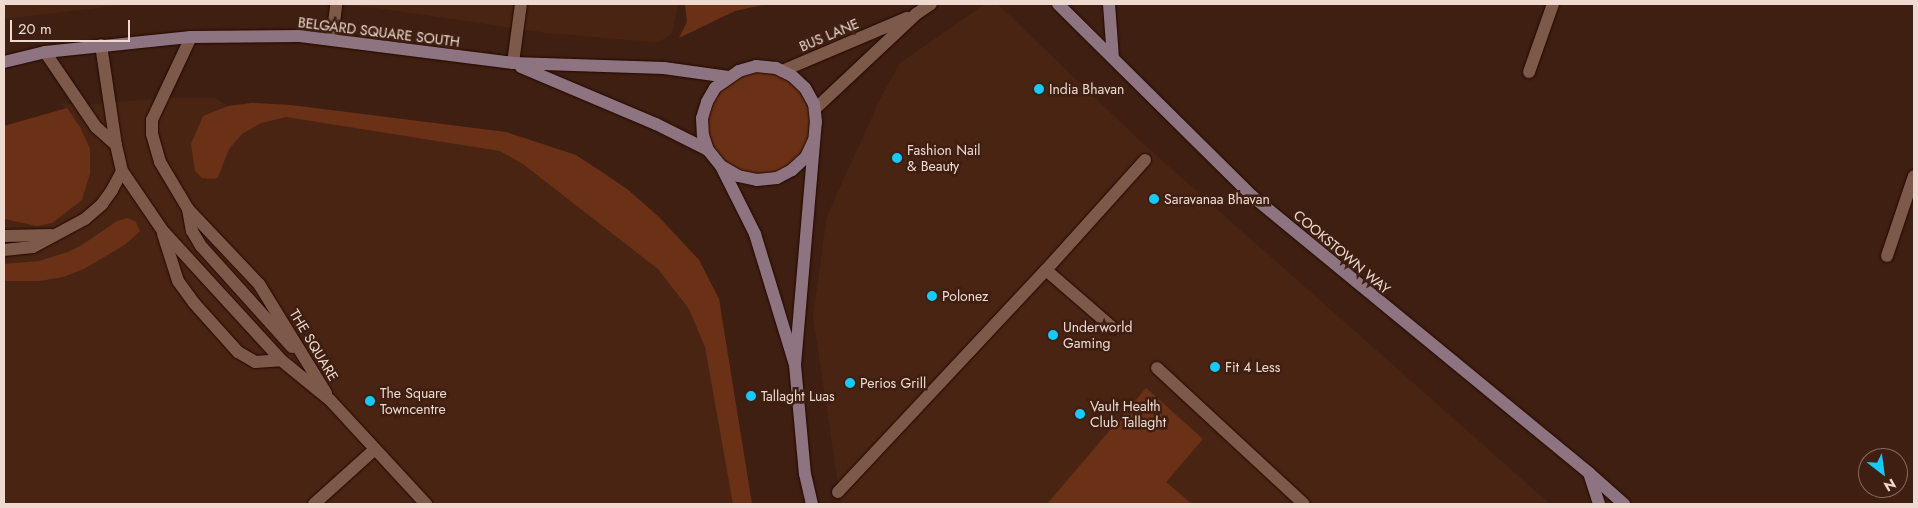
<!DOCTYPE html>
<html>
<head>
<meta charset="utf-8">
<style>
	body { margin:0 }
	#map { position:relative; width:1918px; height:508px; overflow:hidden; background:#3e1f11; font-family:Jost,sans-serif }
	div>[style] { position:absolute }
	[style*='--x'] { left:calc(var(--x)*1px); top:calc(var(--y)*1px); width:calc(var(--w)*1px); rotate:calc(var(--a)*1deg) }
	.built>* { inset:0; background:#4a2413 }
	.green>* { inset:0; background:#6a3116 }
	.roads { filter:drop-shadow(0 0 1px #230700) drop-shadow(0 0 1px #230700) }
	.lane>* { height:12px; margin:-6px; padding:0 6px; transform-origin:6px; border-radius:6px; background:#7d594a }
	.street>* { height:12px; margin:-6px; padding:0 6px; transform-origin:6px; border-radius:6px; background:#7d594a }
	.secondary>* { height:12px; margin:-6px; padding:0 6px; transform-origin:6px; border-radius:6px; background:#8e7480 }
	.dots>* { width:14px; height:14px; translate:-50% -50%; box-sizing:border-box; border:2px solid #3e1f11; border-radius:50% }
	span { translate:-50% -50%; white-space:nowrap; text-align:center; line-height:1.15; -webkit-text-stroke:5px #3e1f11; paint-order:stroke }
	.street-label { font-size:14px; color:#efdad1 }
	.poi-label { font-size:14px; color:#efdad1 }
	.left { translate:0 -50%; text-align:left }
	.frame { position:absolute; inset:0; border:5px solid #efdad1; pointer-events:none }
	.north { position:absolute; left:1858px; top:448px; width:50px; height:50px; box-sizing:border-box; background:#3e1f11; border:1px solid #856a5e; border-radius:50%; rotate:150deg; font-size:14px; font-weight:700; line-height:20px; text-align:center; color:#efdad1 }
	.north::after { content:''; display:block; margin:auto; width:18px; height:22px; background:#16cafb; clip-path:polygon(50% 0,100% 100%,50% 72%,0 100%) }
	.scale { position:absolute; left:10px; top:20px; width:120px; height:22px; box-sizing:border-box; border:2px solid #efdad1; border-top:0; padding-left:6px; font-size:15px; line-height:18px; white-space:nowrap; color:#efdad1; -webkit-text-stroke:4px #3e1f11; paint-order:stroke }
</style>
</head>
<body>
<div id="map">
	<div class="built">
		<i style="clip-path:polygon(4px 4px,131px 4px,4px 19px)"></i>
		<i style="clip-path:polygon(327px 4px,678px 4px,672px 33px,662px 40px,652px 42px,548px 33px,377px 8px)"></i>
		<i style="clip-path:polygon(985px 4px,997px 4px,1004px 10px,1140px 141px,1550px 504px,841px 504px,813px 316px,827px 216px,882px 95px,900px 63px)"></i>
		<i style="clip-path:polygon(164px 98px,216px 98px,228px 106px,252px 103px,291px 105px,506px 132px,576px 155px,603px 172px,627px 189px,658px 216px,699px 260px,719px 299px,752px 504px,4px 504px,4px 126px,66px 108px,61px 103px,83px 105px)"></i>
	</div>
	<div class="green">
		<i style="clip-path:polygon(685px 4px,767px 4px,735px 11px,679px 38px,687px 22px)"></i>
		<i style="clip-path:polygon(757px 69px,790px 79px,811px 105px,814px 123px,803px 155px,775px 175px,739px 174px,711px 149px,706px 113px,725px 81px)"></i>
		<i style="clip-path:polygon(252px 103px,291px 105px,506px 132px,576px 155px,627px 189px,658px 216px,699px 260px,719px 299px,752px 504px,733px 504px,705px 347px,689px 309px,658px 269px,523px 164px,500px 151px,286px 117px,261px 123px,242px 134px,229px 149px,218px 177px,215px 179px,202px 178px,195px 171px,191px 144px,203px 116px,228px 106px)"></i>
		<i style="clip-path:polygon(67px 108px,80px 127px,90px 149px,90px 173px,82px 200px,52px 223px,37px 226px,4px 219px,4px 126px)"></i>
		<i style="clip-path:polygon(128px 218px,136px 222px,140px 231px,126px 244px,84px 269px,63px 277px,40px 281px,4px 281px,4px 264px,39px 261px,68px 252px,82px 245px,117px 221px)"></i>
		<i style="clip-path:polygon(1146px 388px,1203px 439px,1166px 482px,1192px 504px,1047px 504px)"></i>
	</div>
	<div class="roads">
		<div class="lane">
			<i style="--x:191;--y:37;--w:92;--a:115.2"></i>
			<i style="--x:152;--y:120;--w:14;--a:90"></i>
			<i style="--x:152;--y:134;--w:29;--a:74"></i>
			<i style="--x:160;--y:162;--w:55;--a:59.2"></i>
			<i style="--x:188;--y:209;--w:103;--a:46.6"></i>
			<i style="--x:259;--y:284;--w:128;--a:58.4"></i>
			<i style="--x:332;--y:39;--w:35;--a:-83"></i>
			<i style="--x:101;--y:45;--w:101;--a:81.5"></i>
			<i style="--x:116;--y:145;--w:27;--a:77"></i>
			<i style="--x:122;--y:171;--w:73;--a:55.7"></i>
			<i style="--x:163;--y:231;--w:175;--a:47.5"></i>
			<i style="--x:281;--y:360;--w:63;--a:39.2"></i>
			<i style="--x:330;--y:400;--w:142;--a:47.3"></i>
			<i style="--x:45;--y:52;--w:91;--a:55.8"></i>
			<i style="--x:96;--y:127;--w:27;--a:42"></i>
			<i style="--x:513;--y:63;--w:60;--a:-82.3"></i>
			<i style="--x:782;--y:71;--w:136;--a:-23"></i>
			<i style="--x:815;--y:109;--w:139;--a:-43.2"></i>
			<i style="--x:916;--y:14;--w:18;--a:-34"></i>
			<i style="--x:188;--y:209;--w:22;--a:80"></i>
			<i style="--x:192;--y:231;--w:17;--a:59"></i>
			<i style="--x:201;--y:246;--w:136;--a:48"></i>
			<i style="--x:163;--y:234;--w:49;--a:72.3"></i>
			<i style="--x:178;--y:281;--w:27;--a:54"></i>
			<i style="--x:194;--y:303;--w:66;--a:48.1"></i>
			<i style="--x:238;--y:352;--w:20;--a:30"></i>
			<i style="--x:255;--y:362;--w:26;--a:-4"></i>
			<i style="--x:4;--y:236;--w:47;--a:-1.2"></i>
			<i style="--x:4;--y:250;--w:29;--a:-6"></i>
			<i style="--x:33;--y:247;--w:59;--a:-28.3"></i>
			<i style="--x:85;--y:219;--w:23;--a:-41"></i>
			<i style="--x:102;--y:204;--w:17;--a:-54"></i>
			<i style="--x:112;--y:190;--w:21;--a:-62"></i>
			<i style="--x:314;--y:504;--w:82;--a:-42"></i>
		</div>
		<div class="street">
			<i style="--x:1529;--y:72;--w:72;--a:-70.6"></i>
			<i style="--x:1887;--y:256;--w:84;--a:-71.4"></i>
			<i style="--x:1046;--y:270;--w:89;--a:40.9"></i>
			<i style="--x:1157;--y:368;--w:200;--a:42.8"></i>
			<i style="--x:838;--y:492;--w:304;--a:-46.9"></i>
			<i style="--x:1046;--y:270;--w:148;--a:-48"></i>
		</div>
		<div class="secondary">
			<i style="--x:1058;--y:4;--w:273;--a:44.7"></i>
			<i style="--x:1252;--y:196;--w:436;--a:39.4"></i>
			<i style="--x:1589;--y:473;--w:47;--a:41.5"></i>
			<i style="--x:1109;--y:4;--w:54;--a:85.8"></i>
			<i style="--x:4;--y:62;--w:42;--a:-13.7"></i>
			<i style="--x:45;--y:52;--w:147;--a:-5.9"></i>
			<i style="--x:191;--y:37;--w:109;--a:-0.5"></i>
			<i style="--x:300;--y:36;--w:215;--a:7.2"></i>
			<i style="--x:513;--y:63;--w:151;--a:1.9"></i>
			<i style="--x:664;--y:68;--w:65;--a:8"></i>
			<i style="--x:521;--y:67;--w:147;--a:22.9"></i>
			<i style="--x:656;--y:124;--w:58;--a:26.6"></i>
			<i style="--x:722;--y:168;--w:74;--a:63.4"></i>
			<i style="--x:755;--y:234;--w:137;--a:73"></i>
			<i style="--x:795;--y:365;--w:109;--a:84.8"></i>
			<i style="--x:805;--y:474;--w:31;--a:77"></i>
			<i style="--x:795;--y:365;--w:244;--a:-85.1"></i>
			<i style="--x:816;--y:122;--w:18;--a:-96"></i>
			<i style="--x:814;--y:104;--w:18;--a:-119"></i>
			<i style="--x:805;--y:88;--w:18;--a:-137"></i>
			<i style="--x:792;--y:76;--w:18;--a:-153"></i>
			<i style="--x:776;--y:68;--w:20;--a:-174"></i>
			<i style="--x:756;--y:66;--w:18;--a:164"></i>
			<i style="--x:739;--y:71;--w:29;--a:145"></i>
			<i style="--x:715;--y:88;--w:16;--a:120"></i>
			<i style="--x:707;--y:102;--w:17;--a:107"></i>
			<i style="--x:702;--y:118;--w:17;--a:87"></i>
			<i style="--x:703;--y:135;--w:16;--a:72"></i>
			<i style="--x:708;--y:150;--w:21;--a:51"></i>
			<i style="--x:721;--y:166;--w:20;--a:30"></i>
			<i style="--x:738;--y:176;--w:19;--a:12"></i>
			<i style="--x:757;--y:180;--w:20;--a:-6"></i>
			<i style="--x:777;--y:178;--w:17;--a:-28"></i>
			<i style="--x:792;--y:170;--w:19;--a:-43"></i>
			<i style="--x:806;--y:157;--w:19;--a:-65"></i>
			<i style="--x:1589;--y:473;--w:33;--a:72"></i>
		</div>
	</div>
	<div class="dots">
		<i style="left:1039px;top:89px;background:#16cafb"></i>
		<i style="left:897px;top:158px;background:#16cafb"></i>
		<i style="left:1154px;top:199px;background:#16cafb"></i>
		<i style="left:932px;top:296px;background:#16cafb"></i>
		<i style="left:1053px;top:335px;background:#16cafb"></i>
		<i style="left:1215px;top:367px;background:#16cafb"></i>
		<i style="left:850px;top:383px;background:#16cafb"></i>
		<i style="left:751px;top:396px;background:#16cafb"></i>
		<i style="left:370px;top:401px;background:#16cafb"></i>
		<i style="left:1080px;top:414px;background:#16cafb"></i>
	</div>
	<div class="street-label">
		<span style="left:379px;top:32px;rotate:7deg">BELGARD SQUARE SOUTH</span>
		<span style="left:829px;top:35px;rotate:-23deg">BUS LANE</span>
		<span style="left:1342px;top:252px;rotate:40deg">COOKSTOWN WAY</span>
		<span style="left:314px;top:345px;rotate:59deg">THE SQUARE</span>
	</div>
	<div class="poi-label">
		<span class="left" style="left:1049px;top:89px">India Bhavan</span>
		<span class="left" style="left:907px;top:158px">Fashion Nail<br>&amp; Beauty</span>
		<span class="left" style="left:1164px;top:199px">Saravanaa Bhavan</span>
		<span class="left" style="left:942px;top:296px">Polonez</span>
		<span class="left" style="left:1063px;top:335px">Underworld<br>Gaming</span>
		<span class="left" style="left:1225px;top:367px">Fit 4 Less</span>
		<span class="left" style="left:860px;top:383px">Perios Grill</span>
		<span class="left" style="left:380px;top:401px">The Square<br>Towncentre</span>
		<span class="left" style="left:761px;top:396px">Tallaght Luas</span>
		<span class="left" style="left:1090px;top:414px">Vault Health<br>Club Tallaght</span>
	</div>
	<div class="frame"></div>
	<div class="north">N</div>
	<div class="scale">20 m</div>
</div>
</body>
</html>
